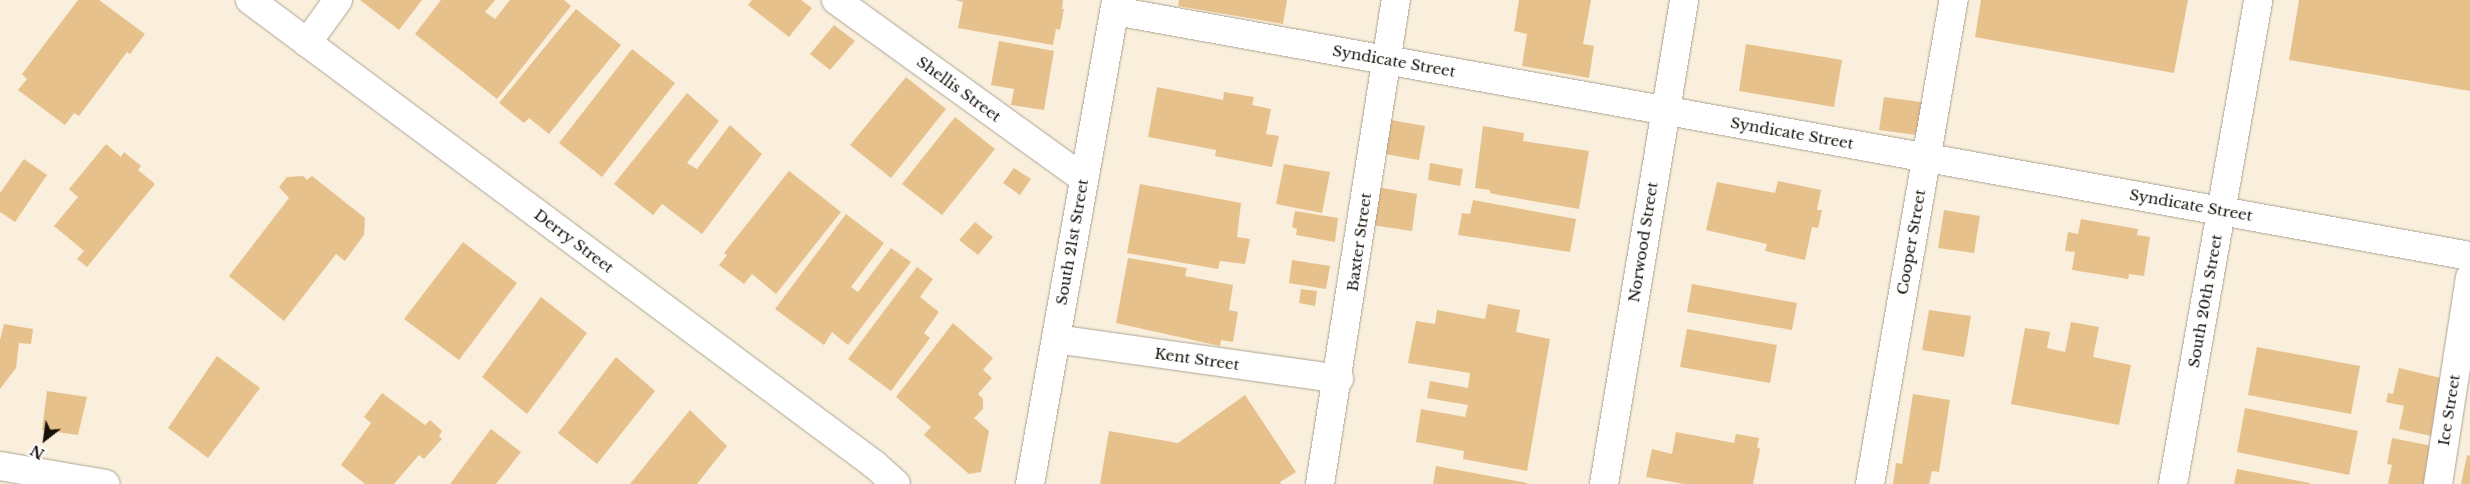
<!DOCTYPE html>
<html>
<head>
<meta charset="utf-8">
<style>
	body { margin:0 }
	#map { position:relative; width:2470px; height:484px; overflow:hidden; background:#f9efdc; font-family:"Libre Baskerville",serif }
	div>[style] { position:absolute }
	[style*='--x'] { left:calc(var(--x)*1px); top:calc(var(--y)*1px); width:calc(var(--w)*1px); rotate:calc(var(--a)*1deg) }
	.building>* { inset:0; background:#e7c18b }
	.roads { filter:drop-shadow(0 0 1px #ada392) drop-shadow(0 0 1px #ada392) }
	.minor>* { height:28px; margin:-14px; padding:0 14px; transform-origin:14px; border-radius:14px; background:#fff }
	.major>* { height:28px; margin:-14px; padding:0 14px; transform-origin:14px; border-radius:14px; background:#fff }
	span { translate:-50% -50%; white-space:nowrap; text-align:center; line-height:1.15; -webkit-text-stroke:5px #fff; paint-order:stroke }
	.street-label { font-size:15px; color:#15110b }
	.north { position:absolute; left:20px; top:414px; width:50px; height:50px; -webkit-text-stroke:4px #fff; paint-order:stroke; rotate:210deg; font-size:14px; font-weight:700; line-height:20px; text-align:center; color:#15110b }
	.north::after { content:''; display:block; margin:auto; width:18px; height:22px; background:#15110b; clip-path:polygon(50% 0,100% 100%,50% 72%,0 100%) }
</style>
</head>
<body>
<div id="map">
	<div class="building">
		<i style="clip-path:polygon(78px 0,99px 0,145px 34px,130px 54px,127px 52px,79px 116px,74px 113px,65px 125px,18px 90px,27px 79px,22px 74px)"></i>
		<i style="clip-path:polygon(360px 0,422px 0,399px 30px)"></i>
		<i style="clip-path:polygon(441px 0,495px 0,485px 12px,495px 19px,510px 0,564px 0,571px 6px,497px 99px,415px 34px)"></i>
		<i style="clip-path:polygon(752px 0,801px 0,812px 8px,789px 37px,748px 5px)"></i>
		<i style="clip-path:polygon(955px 0,1063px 0,1062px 9px,1064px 9px,1060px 30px,1056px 29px,1053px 45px,958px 28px,963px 2px)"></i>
		<i style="clip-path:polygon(1179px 0,1287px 0,1283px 24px,1178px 6px)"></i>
		<i style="clip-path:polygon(1519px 0,1591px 0,1583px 44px,1594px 46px,1589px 78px,1522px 66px,1527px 34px,1514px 31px)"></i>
		<i style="clip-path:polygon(1981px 0,2188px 0,2174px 73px,1975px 37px)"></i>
		<i style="clip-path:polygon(2299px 0,2470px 0,2470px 91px,2289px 60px)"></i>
		<i style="clip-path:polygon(576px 9px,621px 45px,549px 134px,529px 118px,524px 123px,499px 103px)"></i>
		<i style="clip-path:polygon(834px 25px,855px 41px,830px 70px,810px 54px)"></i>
		<i style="clip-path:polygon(999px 41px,1054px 51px,1044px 110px,1011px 105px,1014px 89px,991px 85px)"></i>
		<i style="clip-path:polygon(1746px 44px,1842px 60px,1834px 107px,1739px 91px)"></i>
		<i style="clip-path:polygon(632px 49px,675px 83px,602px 177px,559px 143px)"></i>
		<i style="clip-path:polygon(906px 77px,946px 109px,891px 178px,850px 145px)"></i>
		<i style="clip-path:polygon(1157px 87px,1223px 100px,1224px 92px,1254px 97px,1252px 105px,1271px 109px,1266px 134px,1279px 136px,1272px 167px,1215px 156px,1216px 150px,1148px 137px)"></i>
		<i style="clip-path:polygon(687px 93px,719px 121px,687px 163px,697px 169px,730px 125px,762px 154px,702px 234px,662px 204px,653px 215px,614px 184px)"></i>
		<i style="clip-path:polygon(1884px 97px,1928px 103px,1924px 136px,1879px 130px)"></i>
		<i style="clip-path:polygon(955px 117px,995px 149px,942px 215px,902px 184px)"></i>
		<i style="clip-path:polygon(1391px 120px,1425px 126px,1419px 160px,1385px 154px)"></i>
		<i style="clip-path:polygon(1483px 126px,1524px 133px,1523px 141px,1589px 151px,1579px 209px,1499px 195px,1490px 193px,1490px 190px,1475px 188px)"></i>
		<i style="clip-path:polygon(106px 144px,121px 157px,124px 152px,141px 166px,138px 170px,155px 184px,87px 267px,77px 259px,84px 251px,54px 226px,78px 197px,69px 189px)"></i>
		<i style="clip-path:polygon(24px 159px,47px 175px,15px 222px,0 212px,0 193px)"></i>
		<i style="clip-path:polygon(1430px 163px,1463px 169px,1460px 186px,1428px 180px)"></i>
		<i style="clip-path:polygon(1284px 164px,1330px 172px,1322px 213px,1276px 204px)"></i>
		<i style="clip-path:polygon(1014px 168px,1031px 179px,1020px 195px,1003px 183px)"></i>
		<i style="clip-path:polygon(789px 171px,841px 212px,776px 294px,752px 274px,744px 284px,719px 265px,727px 255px,724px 253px)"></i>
		<i style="clip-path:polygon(303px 176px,307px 180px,312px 176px,365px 218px,364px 235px,345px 261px,336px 254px,284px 321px,229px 276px,289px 198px,279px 187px,287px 177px)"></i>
		<i style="clip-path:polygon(1778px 181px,1821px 190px,1817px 210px,1822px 210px,1818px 228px,1812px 227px,1805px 260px,1765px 251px,1767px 244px,1706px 230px,1717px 182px,1775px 193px)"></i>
		<i style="clip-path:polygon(1140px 184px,1241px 203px,1237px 237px,1250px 239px,1245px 264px,1220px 261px,1218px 269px,1127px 253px)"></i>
		<i style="clip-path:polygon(1377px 187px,1417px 194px,1412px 231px,1372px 225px)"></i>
		<i style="clip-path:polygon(1473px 200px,1576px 219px,1570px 252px,1458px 235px,1462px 213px,1470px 214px)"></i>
		<i style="clip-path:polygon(1944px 210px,1980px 216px,1974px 253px,1938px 248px)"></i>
		<i style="clip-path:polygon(1295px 211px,1338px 218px,1335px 242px,1296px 235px,1297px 229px,1292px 227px)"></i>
		<i style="clip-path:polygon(846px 214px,884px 243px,851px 287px,858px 292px,891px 248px,911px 262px,848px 345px,832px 332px,824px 345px,775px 309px)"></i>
		<i style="clip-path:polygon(2081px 219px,2138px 229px,2137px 235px,2150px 237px,2144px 276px,2129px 274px,2128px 279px,2072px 270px,2075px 252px,2065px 251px,2068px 232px,2078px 234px)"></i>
		<i style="clip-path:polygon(975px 222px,993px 237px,978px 255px,959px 240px)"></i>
		<i style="clip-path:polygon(463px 242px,517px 283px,459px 360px,404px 319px)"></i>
		<i style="clip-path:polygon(1128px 258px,1187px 268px,1185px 276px,1233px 285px,1229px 310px,1238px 312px,1233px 342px,1221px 340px,1220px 346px,1116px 323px)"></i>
		<i style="clip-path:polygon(1292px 260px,1330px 266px,1326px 289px,1289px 283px)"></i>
		<i style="clip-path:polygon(917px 267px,933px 279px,920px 297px,939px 312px,924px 333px,930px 338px,891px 391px,848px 359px)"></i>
		<i style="clip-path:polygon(1692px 284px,1797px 303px,1792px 330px,1687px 312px)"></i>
		<i style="clip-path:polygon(1301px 289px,1317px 291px,1315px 306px,1299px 303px)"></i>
		<i style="clip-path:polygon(541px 297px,587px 333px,527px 414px,482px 377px)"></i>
		<i style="clip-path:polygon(1488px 304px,1520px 310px,1516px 332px,1550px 339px,1527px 471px,1463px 459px,1464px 451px,1416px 442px,1421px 409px,1465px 417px,1468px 405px,1427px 398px,1430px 381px,1468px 388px,1470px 373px,1408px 363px,1416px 321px,1435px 324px,1437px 310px,1485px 319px)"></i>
		<i style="clip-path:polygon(1929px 310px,1971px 316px,1964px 357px,1922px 350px)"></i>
		<i style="clip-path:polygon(2071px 322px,2099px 327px,2093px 357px,2131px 365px,2119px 425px,2011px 404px,2025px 328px,2050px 332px,2047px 348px,2065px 352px)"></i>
		<i style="clip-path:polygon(953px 323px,993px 358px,983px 370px,992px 378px,978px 394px,983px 399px,983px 409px,974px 418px,989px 431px,981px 472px,969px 474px,924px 435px,931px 427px,896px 397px)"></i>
		<i style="clip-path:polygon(4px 324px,33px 329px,31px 344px,19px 343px,16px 368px,0 389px,0 340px)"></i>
		<i style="clip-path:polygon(1687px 329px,1777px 345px,1770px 383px,1680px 367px)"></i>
		<i style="clip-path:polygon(2257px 347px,2360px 366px,2351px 414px,2248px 395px)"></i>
		<i style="clip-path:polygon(217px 356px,260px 388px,208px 458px,168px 428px)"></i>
		<i style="clip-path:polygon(616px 357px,655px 391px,597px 464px,558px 433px)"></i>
		<i style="clip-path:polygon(2399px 368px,2445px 379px,2436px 437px,2399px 429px,2404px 406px,2386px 402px,2388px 393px,2393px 394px)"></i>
		<i style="clip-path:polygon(47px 391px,87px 397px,78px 435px,42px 430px)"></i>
		<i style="clip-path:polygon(382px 393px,425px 425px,430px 420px,442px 431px,439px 436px,442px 439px,424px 459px,419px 455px,394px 484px,365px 484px,341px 465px,371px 423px,364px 417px)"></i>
		<i style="clip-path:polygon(1913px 394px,1950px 400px,1939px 472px,1932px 471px,1929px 484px,1893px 484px,1896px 463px,1902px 464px)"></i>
		<i style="clip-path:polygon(1245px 395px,1296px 472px,1280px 482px,1281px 484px,1100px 484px,1109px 431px,1178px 443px)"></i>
		<i style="clip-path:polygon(2245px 408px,2358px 431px,2349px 475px,2237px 452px)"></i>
		<i style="clip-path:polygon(690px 410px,727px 446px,697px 484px,630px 484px)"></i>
		<i style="clip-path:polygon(491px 429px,521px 452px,496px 484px,450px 484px)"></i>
		<i style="clip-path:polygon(1676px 432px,1734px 443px,1736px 434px,1759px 438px,1757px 447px,1760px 449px,1753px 484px,1684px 484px,1646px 477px,1652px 449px,1672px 454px)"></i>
		<i style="clip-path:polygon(2392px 438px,2432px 446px,2425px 484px,2388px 484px,2392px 465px,2387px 464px)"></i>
		<i style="clip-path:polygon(2467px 455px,2470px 456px,2470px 484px,2461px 484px)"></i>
		<i style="clip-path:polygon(1436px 466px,1527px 483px,1527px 484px,1433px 484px)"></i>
		<i style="clip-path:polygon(2237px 469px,2310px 483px,2310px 484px,2234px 484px)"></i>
	</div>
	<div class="roads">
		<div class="minor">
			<i style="--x:836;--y:0;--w:304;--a:35.8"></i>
			<i style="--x:1115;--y:11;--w:1377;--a:10.25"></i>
			<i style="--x:307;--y:43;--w:53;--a:-54.2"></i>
			<i style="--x:1056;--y:339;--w:286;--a:8"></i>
			<i style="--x:0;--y:466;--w:107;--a:9.7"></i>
			<i style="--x:1030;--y:484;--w:492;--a:-79.9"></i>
			<i style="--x:1320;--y:484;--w:490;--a:-81.1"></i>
			<i style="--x:1604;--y:484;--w:491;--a:-80.6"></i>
			<i style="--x:1870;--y:484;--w:491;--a:-80.2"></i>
			<i style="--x:2173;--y:484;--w:491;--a:-80"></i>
			<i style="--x:2438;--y:484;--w:209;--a:-81.2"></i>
		</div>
		<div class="major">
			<i style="--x:250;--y:0;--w:779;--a:36.65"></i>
			<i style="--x:875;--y:465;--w:28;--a:42"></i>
		</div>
	</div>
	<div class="street-label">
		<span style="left:1394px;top:61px;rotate:10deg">Syndicate Street</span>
		<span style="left:959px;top:89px;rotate:36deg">Shellis Street</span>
		<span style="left:1792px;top:133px;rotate:10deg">Syndicate Street</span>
		<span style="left:2191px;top:205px;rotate:10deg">Syndicate Street</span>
		<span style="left:574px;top:241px;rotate:37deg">Derry Street</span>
		<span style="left:1072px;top:242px;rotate:-80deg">South 21st Street</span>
		<span style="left:1359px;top:242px;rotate:-82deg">Baxter Street</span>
		<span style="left:1643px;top:242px;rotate:-81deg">Norwood Street</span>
		<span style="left:1911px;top:242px;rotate:-80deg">Cooper Street</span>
		<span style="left:2205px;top:301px;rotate:-80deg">South 20th Street</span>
		<span style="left:1197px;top:359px;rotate:8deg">Kent Street</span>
		<span style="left:2449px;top:410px;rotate:-81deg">Ice Street</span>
	</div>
	<div class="north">N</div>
</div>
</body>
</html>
